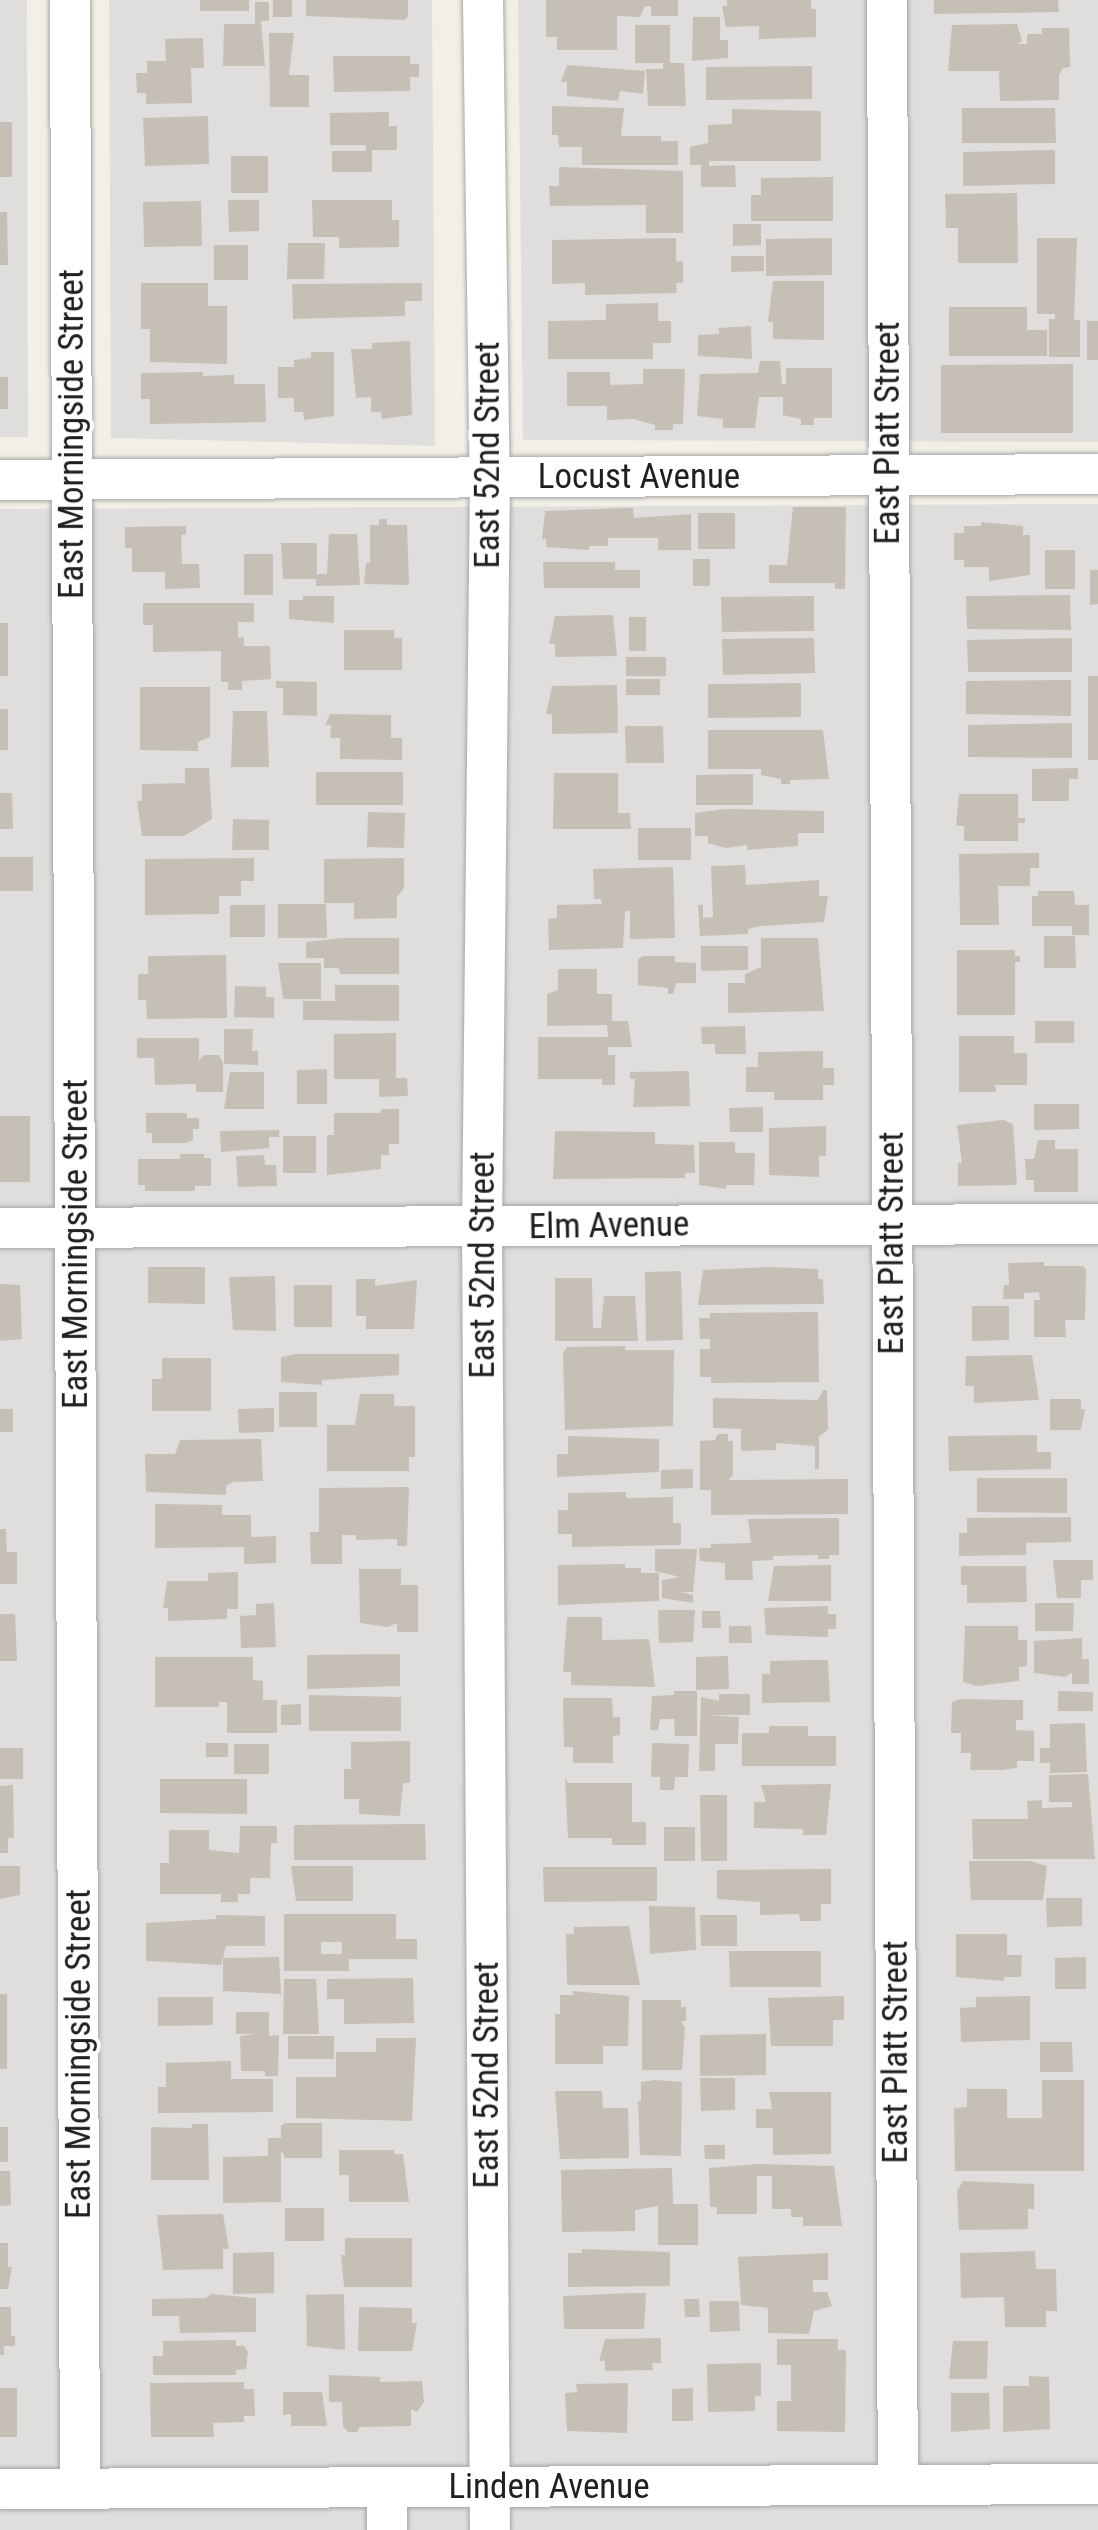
<!DOCTYPE html>
<html>
<head>
<meta charset="utf-8">
<style>
	body { margin:0 }
	#map { position:relative; width:1098px; height:2530px; overflow:hidden; background:#f2f0e6; font-family:"Roboto Condensed",sans-serif }
	div>[style] { position:absolute }
	[style*='--x'] { left:calc(var(--x)*1px); top:calc(var(--y)*1px); width:calc(var(--w)*1px); rotate:calc(var(--a)*1deg) }
	.residential>* { inset:0; background:#dfdedd }
	.building>* { inset:0; background:#c6bfb5 }
	.roads { filter:drop-shadow(0 0 2px #a7a7a7) drop-shadow(0 0 2px #a7a7a7) }
	.minor>* { height:40px; margin:-20px; padding:0 20px; transform-origin:20px; border-radius:20px; background:#fff }
	span { translate:-50% -50%; white-space:nowrap; text-align:center; line-height:1.15; -webkit-text-stroke:8px #fff; paint-order:stroke }
	.street-label { font-size:35px; color:#202020 }
</style>
</head>
<body>
<div id="map">
	<div class="residential">
		<i style="clip-path:polygon(0 0,27px 0,28px 437px,0 437px)"></i>
		<i style="clip-path:polygon(109px 0,432px 0,435px 446px,111px 438px)"></i>
		<i style="clip-path:polygon(518px 0,1098px 0,1098px 442px,523px 440px)"></i>
		<i style="clip-path:polygon(1098px 504px,1098px 2530px,0 2530px,0 509px)"></i>
	</div>
	<div class="building">
		<i style="clip-path:polygon(200px 0,249px 0,249px 11px,200px 11px)"></i>
		<i style="clip-path:polygon(273px 0,292px 0,292px 17px,273px 17px)"></i>
		<i style="clip-path:polygon(306px 0,408px 0,408px 16px,405px 20px,306px 16px)"></i>
		<i style="clip-path:polygon(546px 0,678px 0,678px 16px,651px 16px,651px 6px,645px 6px,640px 17px,617px 16px,617px 50px,557px 50px,557px 37px,546px 37px)"></i>
		<i style="clip-path:polygon(727px 0,811px 0,811px 9px,816px 9px,816px 37px,759px 39px,759px 26px,726px 27px,722px 6px,727px 6px)"></i>
		<i style="clip-path:polygon(934px 0,1058px 0,1059px 12px,934px 14px)"></i>
		<i style="clip-path:polygon(255px 2px,269px 2px,269px 21px,261px 21px,265px 66px,223px 66px,224px 24px,255px 24px)"></i>
		<i style="clip-path:polygon(693px 17px,720px 17px,720px 40px,728px 40px,728px 58px,692px 61px)"></i>
		<i style="clip-path:polygon(1017px 24px,1022px 41px,1017px 44px,1027px 44px,1027px 34px,1042px 34px,1042px 28px,1069px 28px,1070px 67px,1063px 68px,1059px 75px,1059px 100px,1000px 101px,999px 71px,948px 71px,952px 25px)"></i>
		<i style="clip-path:polygon(635px 25px,670px 25px,670px 63px,684px 63px,686px 106px,648px 106px,646px 69px,663px 69px,663px 63px,635px 63px)"></i>
		<i style="clip-path:polygon(269px 33px,294px 33px,289px 75px,309px 75px,309px 107px,270px 107px)"></i>
		<i style="clip-path:polygon(203px 38px,204px 68px,191px 68px,192px 103px,146px 104px,146px 93px,137px 93px,136px 73px,147px 73px,147px 61px,166px 61px,165px 39px)"></i>
		<i style="clip-path:polygon(333px 56px,410px 56px,410px 64px,419px 64px,419px 77px,410px 77px,410px 91px,334px 92px)"></i>
		<i style="clip-path:polygon(567px 65px,645px 71px,643px 94px,620px 91px,618px 101px,567px 96px,567px 82px,561px 82px)"></i>
		<i style="clip-path:polygon(812px 66px,812px 99px,706px 100px,706px 67px)"></i>
		<i style="clip-path:polygon(552px 106px,624px 108px,621px 136px,661px 136px,661px 141px,678px 141px,678px 165px,582px 165px,582px 147px,559px 147px,558px 135px,552px 135px)"></i>
		<i style="clip-path:polygon(962px 108px,1055px 108px,1056px 143px,962px 143px)"></i>
		<i style="clip-path:polygon(732px 109px,821px 111px,821px 161px,709px 161px,709px 166px,735px 165px,736px 187px,701px 187px,701px 165px,690px 165px,690px 147px,708px 143px,708px 125px,732px 124px)"></i>
		<i style="clip-path:polygon(389px 112px,389px 126px,397px 126px,397px 150px,372px 150px,372px 172px,332px 172px,332px 151px,366px 151px,366px 145px,330px 145px,330px 113px)"></i>
		<i style="clip-path:polygon(208px 116px,209px 164px,145px 166px,143px 118px)"></i>
		<i style="clip-path:polygon(0 122px,12px 122px,12px 177px,0 177px)"></i>
		<i style="clip-path:polygon(1055px 150px,1055px 184px,963px 186px,963px 152px)"></i>
		<i style="clip-path:polygon(231px 156px,268px 156px,268px 193px,231px 193px)"></i>
		<i style="clip-path:polygon(559px 167px,683px 171px,683px 233px,646px 233px,646px 205px,550px 206px,549px 186px,559px 186px)"></i>
		<i style="clip-path:polygon(833px 177px,833px 221px,751px 221px,751px 195px,761px 195px,761px 178px)"></i>
		<i style="clip-path:polygon(1017px 193px,1018px 263px,958px 263px,958px 228px,946px 228px,945px 194px)"></i>
		<i style="clip-path:polygon(228px 200px,259px 200px,259px 231px,229px 232px)"></i>
		<i style="clip-path:polygon(312px 200px,392px 200px,392px 220px,399px 220px,399px 247px,339px 248px,339px 237px,313px 237px)"></i>
		<i style="clip-path:polygon(201px 201px,202px 246px,144px 247px,143px 202px)"></i>
		<i style="clip-path:polygon(0 212px,7px 212px,8px 265px,0 265px)"></i>
		<i style="clip-path:polygon(733px 224px,761px 224px,761px 245px,733px 246px)"></i>
		<i style="clip-path:polygon(676px 238px,676px 262px,683px 261px,683px 283px,676px 283px,677px 293px,585px 295px,585px 283px,552px 284px,552px 240px)"></i>
		<i style="clip-path:polygon(832px 238px,832px 275px,766px 276px,766px 239px)"></i>
		<i style="clip-path:polygon(1037px 238px,1077px 238px,1074px 320px,1080px 320px,1080px 357px,1049px 357px,1049px 319px,1055px 319px,1055px 314px,1037px 314px)"></i>
		<i style="clip-path:polygon(288px 243px,325px 243px,324px 279px,287px 279px)"></i>
		<i style="clip-path:polygon(214px 245px,248px 245px,248px 280px,214px 280px)"></i>
		<i style="clip-path:polygon(731px 256px,764px 256px,764px 271px,731px 272px)"></i>
		<i style="clip-path:polygon(773px 281px,824px 281px,824px 340px,773px 339px,773px 322px,768px 322px)"></i>
		<i style="clip-path:polygon(141px 283px,208px 283px,208px 306px,227px 306px,227px 364px,150px 362px,150px 329px,141px 329px)"></i>
		<i style="clip-path:polygon(422px 283px,422px 301px,405px 301px,405px 316px,293px 319px,292px 284px)"></i>
		<i style="clip-path:polygon(658px 303px,658px 321px,671px 321px,671px 343px,653px 343px,653px 359px,548px 359px,548px 321px,606px 320px,606px 304px)"></i>
		<i style="clip-path:polygon(949px 307px,1027px 307px,1027px 330px,1047px 330px,1047px 356px,949px 356px)"></i>
		<i style="clip-path:polygon(1087px 321px,1098px 321px,1098px 360px,1087px 360px)"></i>
		<i style="clip-path:polygon(751px 326px,752px 359px,698px 356px,698px 335px,719px 334px,719px 328px)"></i>
		<i style="clip-path:polygon(410px 341px,412px 415px,382px 419px,381px 412px,371px 412px,371px 397px,356px 398px,351px 349px,372px 349px,372px 343px)"></i>
		<i style="clip-path:polygon(311px 352px,334px 352px,334px 416px,304px 420px,303px 412px,294px 412px,294px 398px,278px 398px,278px 367px,294px 367px,294px 360px,311px 358px)"></i>
		<i style="clip-path:polygon(760px 361px,780px 361px,782px 384px,786px 384px,786px 368px,832px 368px,832px 418px,814px 418px,814px 425px,801px 425px,801px 419px,783px 415px,783px 397px,759px 397px,755px 428px,723px 428px,723px 419px,697px 416px,700px 374px,758px 373px)"></i>
		<i style="clip-path:polygon(1073px 364px,1073px 433px,941px 433px,941px 365px)"></i>
		<i style="clip-path:polygon(643px 369px,685px 369px,683px 424px,673px 424px,673px 430px,655px 430px,655px 425px,634px 419px,607px 420px,607px 406px,567px 406px,567px 372px,610px 372px,610px 385px,643px 384px)"></i>
		<i style="clip-path:polygon(203px 372px,203px 376px,234px 375px,234px 384px,265px 384px,266px 422px,150px 424px,150px 399px,141px 399px,141px 373px)"></i>
		<i style="clip-path:polygon(0 377px,8px 377px,8px 409px,0 409px)"></i>
		<i style="clip-path:polygon(793px 507px,846px 507px,845px 589px,835px 589px,835px 583px,769px 583px,769px 565px,787px 565px)"></i>
		<i style="clip-path:polygon(625px 508px,633px 508px,634px 518px,691px 514px,691px 550px,658px 550px,658px 538px,608px 538px,608px 546px,589px 546px,589px 550px,546px 547px,546px 539px,542px 539px,545px 511px)"></i>
		<i style="clip-path:polygon(698px 513px,735px 513px,735px 549px,698px 549px)"></i>
		<i style="clip-path:polygon(379px 519px,387px 519px,387px 525px,407px 525px,409px 585px,364px 584px,366px 563px,370px 563px,370px 525px,379px 525px)"></i>
		<i style="clip-path:polygon(981px 522px,1023px 526px,1023px 535px,1030px 535px,1030px 575px,989px 581px,989px 567px,964px 567px,964px 560px,954px 560px,954px 533px,964px 533px,964px 526px,981px 526px)"></i>
		<i style="clip-path:polygon(186px 526px,186px 534px,181px 535px,182px 564px,199px 564px,200px 588px,165px 589px,165px 572px,132px 572px,132px 548px,125px 548px,125px 527px)"></i>
		<i style="clip-path:polygon(329px 534px,357px 534px,360px 585px,316px 586px,316px 579px,283px 579px,281px 543px,317px 543px,317px 574px,327px 574px)"></i>
		<i style="clip-path:polygon(1045px 550px,1075px 550px,1075px 589px,1045px 589px)"></i>
		<i style="clip-path:polygon(244px 554px,273px 554px,273px 595px,244px 595px)"></i>
		<i style="clip-path:polygon(693px 559px,710px 559px,710px 586px,693px 586px)"></i>
		<i style="clip-path:polygon(543px 562px,615px 562px,615px 570px,640px 570px,640px 588px,544px 588px)"></i>
		<i style="clip-path:polygon(1090px 570px,1098px 570px,1098px 604px,1090px 605px)"></i>
		<i style="clip-path:polygon(1070px 595px,1071px 630px,967px 629px,966px 596px)"></i>
		<i style="clip-path:polygon(303px 596px,334px 596px,334px 623px,289px 619px,289px 600px,303px 600px)"></i>
		<i style="clip-path:polygon(814px 596px,814px 631px,722px 632px,721px 597px)"></i>
		<i style="clip-path:polygon(143px 603px,254px 603px,254px 622px,238px 622px,238px 638px,244px 637px,244px 646px,270px 646px,271px 679px,242px 681px,242px 690px,228px 690px,228px 682px,221px 682px,221px 651px,153px 652px,153px 625px,143px 625px)"></i>
		<i style="clip-path:polygon(613px 615px,617px 656px,555px 657px,555px 644px,549px 644px,555px 616px)"></i>
		<i style="clip-path:polygon(629px 617px,646px 617px,646px 651px,629px 651px)"></i>
		<i style="clip-path:polygon(0 623px,8px 623px,8px 676px,0 676px)"></i>
		<i style="clip-path:polygon(344px 630px,394px 630px,394px 638px,402px 638px,402px 670px,344px 670px)"></i>
		<i style="clip-path:polygon(814px 638px,815px 673px,723px 675px,722px 639px)"></i>
		<i style="clip-path:polygon(1072px 638px,1072px 672px,968px 672px,967px 640px)"></i>
		<i style="clip-path:polygon(626px 657px,666px 657px,666px 676px,626px 676px)"></i>
		<i style="clip-path:polygon(1088px 676px,1098px 676px,1098px 760px,1088px 760px)"></i>
		<i style="clip-path:polygon(626px 679px,660px 679px,660px 695px,626px 695px)"></i>
		<i style="clip-path:polygon(1071px 680px,1071px 716px,966px 714px,966px 681px)"></i>
		<i style="clip-path:polygon(276px 681px,317px 682px,317px 716px,283px 715px,283px 688px,276px 688px)"></i>
		<i style="clip-path:polygon(801px 683px,801px 717px,708px 718px,708px 684px)"></i>
		<i style="clip-path:polygon(617px 685px,618px 733px,552px 734px,552px 714px,546px 714px,552px 686px)"></i>
		<i style="clip-path:polygon(140px 687px,210px 687px,210px 737px,198px 742px,198px 751px,140px 750px)"></i>
		<i style="clip-path:polygon(0 709px,8px 709px,8px 750px,0 750px)"></i>
		<i style="clip-path:polygon(233px 711px,267px 711px,269px 767px,231px 767px)"></i>
		<i style="clip-path:polygon(330px 714px,391px 715px,391px 738px,402px 738px,402px 760px,340px 759px,340px 738px,330px 738px,331px 725px,325px 725px)"></i>
		<i style="clip-path:polygon(1072px 723px,1072px 758px,968px 757px,968px 725px)"></i>
		<i style="clip-path:polygon(625px 726px,663px 726px,664px 763px,626px 763px)"></i>
		<i style="clip-path:polygon(708px 730px,823px 730px,829px 779px,790px 780px,790px 784px,781px 784px,781px 779px,761px 775px,761px 769px,708px 769px)"></i>
		<i style="clip-path:polygon(185px 768px,209px 768px,212px 819px,184px 836px,142px 836px,137px 801px,142px 801px,142px 784px,185px 783px)"></i>
		<i style="clip-path:polygon(1078px 768px,1078px 779px,1069px 779px,1069px 801px,1032px 801px,1032px 769px)"></i>
		<i style="clip-path:polygon(316px 772px,403px 772px,403px 805px,316px 805px)"></i>
		<i style="clip-path:polygon(554px 773px,618px 773px,618px 813px,630px 813px,631px 829px,553px 829px)"></i>
		<i style="clip-path:polygon(753px 774px,753px 805px,696px 805px,696px 775px)"></i>
		<i style="clip-path:polygon(0 793px,12px 793px,13px 829px,0 829px)"></i>
		<i style="clip-path:polygon(959px 794px,1018px 794px,1018px 818px,1025px 818px,1025px 823px,1018px 823px,1018px 841px,964px 841px,964px 826px,956px 826px)"></i>
		<i style="clip-path:polygon(725px 809px,824px 811px,824px 833px,798px 833px,798px 846px,747px 850px,747px 845px,726px 848px,708px 843px,708px 836px,695px 836px,695px 813px)"></i>
		<i style="clip-path:polygon(368px 812px,405px 813px,404px 848px,367px 847px)"></i>
		<i style="clip-path:polygon(233px 819px,269px 820px,269px 850px,232px 850px)"></i>
		<i style="clip-path:polygon(638px 828px,691px 828px,691px 860px,638px 860px)"></i>
		<i style="clip-path:polygon(1039px 853px,1039px 868px,1030px 868px,1030px 886px,998px 886px,999px 925px,960px 925px,959px 854px)"></i>
		<i style="clip-path:polygon(0 857px,33px 857px,33px 891px,0 891px)"></i>
		<i style="clip-path:polygon(254px 858px,254px 881px,241px 881px,241px 896px,219px 896px,219px 914px,145px 915px,145px 859px)"></i>
		<i style="clip-path:polygon(404px 858px,404px 888px,397px 897px,397px 918px,354px 919px,354px 903px,324px 903px,324px 859px)"></i>
		<i style="clip-path:polygon(745px 865px,746px 885px,819px 880px,819px 896px,828px 896px,824px 922px,760px 926px,748px 929px,748px 934px,700px 936px,698px 905px,703px 905px,703px 918px,713px 917px,711px 866px)"></i>
		<i style="clip-path:polygon(673px 867px,675px 938px,630px 939px,630px 911px,625px 911px,623px 948px,549px 950px,548px 919px,557px 918px,557px 905px,602px 904px,601px 899px,594px 899px,593px 869px)"></i>
		<i style="clip-path:polygon(1038px 891px,1074px 891px,1075px 905px,1089px 905px,1089px 935px,1072px 935px,1072px 926px,1032px 926px,1032px 896px,1038px 896px)"></i>
		<i style="clip-path:polygon(278px 904px,326px 904px,327px 938px,278px 938px)"></i>
		<i style="clip-path:polygon(230px 905px,265px 905px,265px 937px,230px 937px)"></i>
		<i style="clip-path:polygon(1044px 936px,1075px 936px,1076px 968px,1044px 968px)"></i>
		<i style="clip-path:polygon(342px 938px,399px 938px,399px 974px,340px 974px,339px 968px,324px 968px,324px 958px,306px 958px,306px 942px)"></i>
		<i style="clip-path:polygon(761px 938px,818px 938px,824px 1011px,728px 1013px,728px 983px,745px 983px,745px 974px,761px 967px)"></i>
		<i style="clip-path:polygon(701px 946px,748px 946px,748px 970px,701px 971px)"></i>
		<i style="clip-path:polygon(957px 950px,1015px 950px,1015px 956px,1020px 956px,1020px 962px,1015px 962px,1015px 1015px,957px 1015px)"></i>
		<i style="clip-path:polygon(226px 955px,227px 1018px,147px 1019px,146px 1000px,138px 1000px,138px 974px,148px 974px,148px 956px)"></i>
		<i style="clip-path:polygon(643px 956px,675px 956px,675px 962px,696px 963px,696px 983px,676px 983px,673px 994px,668px 994px,668px 988px,638px 985px,638px 959px)"></i>
		<i style="clip-path:polygon(278px 963px,321px 963px,321px 999px,283px 999px)"></i>
		<i style="clip-path:polygon(558px 969px,597px 969px,597px 994px,612px 994px,612px 1021px,628px 1021px,632px 1047px,608px 1047px,608px 1055px,615px 1055px,615px 1085px,602px 1085px,602px 1079px,538px 1079px,538px 1037px,608px 1037px,607px 1025px,547px 1026px,547px 994px,558px 990px)"></i>
		<i style="clip-path:polygon(335px 985px,399px 985px,399px 1021px,303px 1020px,303px 1001px,335px 1001px)"></i>
		<i style="clip-path:polygon(235px 986px,266px 987px,266px 997px,274px 997px,274px 1018px,234px 1017px)"></i>
		<i style="clip-path:polygon(1035px 1021px,1074px 1021px,1074px 1043px,1035px 1043px)"></i>
		<i style="clip-path:polygon(745px 1026px,746px 1054px,715px 1054px,715px 1044px,702px 1044px,701px 1027px)"></i>
		<i style="clip-path:polygon(224px 1029px,253px 1029px,252px 1051px,258px 1051px,258px 1065px,224px 1064px)"></i>
		<i style="clip-path:polygon(396px 1033px,396px 1078px,407px 1078px,408px 1096px,379px 1097px,379px 1079px,334px 1079px,334px 1034px)"></i>
		<i style="clip-path:polygon(959px 1036px,1014px 1036px,1014px 1053px,1027px 1053px,1027px 1085px,995px 1085px,996px 1092px,959px 1092px)"></i>
		<i style="clip-path:polygon(137px 1038px,199px 1038px,199px 1061px,203px 1055px,219px 1055px,223px 1062px,223px 1092px,196px 1092px,196px 1084px,155px 1085px,154px 1058px,137px 1058px)"></i>
		<i style="clip-path:polygon(823px 1051px,823px 1068px,834px 1068px,834px 1085px,823px 1085px,823px 1100px,774px 1100px,774px 1092px,746px 1092px,746px 1067px,758px 1067px,758px 1052px)"></i>
		<i style="clip-path:polygon(327px 1069px,327px 1104px,297px 1104px,297px 1070px)"></i>
		<i style="clip-path:polygon(689px 1071px,690px 1106px,633px 1107px,635px 1079px,630px 1079px,630px 1072px)"></i>
		<i style="clip-path:polygon(230px 1072px,264px 1072px,264px 1109px,224px 1109px)"></i>
		<i style="clip-path:polygon(1034px 1104px,1079px 1104px,1079px 1129px,1034px 1130px)"></i>
		<i style="clip-path:polygon(763px 1107px,763px 1132px,730px 1132px,729px 1108px)"></i>
		<i style="clip-path:polygon(381px 1109px,399px 1109px,399px 1144px,389px 1144px,389px 1155px,381px 1155px,381px 1169px,327px 1175px,327px 1135px,334px 1135px,334px 1113px,381px 1113px)"></i>
		<i style="clip-path:polygon(146px 1113px,187px 1113px,187px 1118px,199px 1118px,199px 1129px,193px 1129px,193px 1140px,185px 1143px,152px 1143px,152px 1133px,146px 1133px)"></i>
		<i style="clip-path:polygon(0 1116px,30px 1116px,30px 1182px,0 1182px)"></i>
		<i style="clip-path:polygon(1003px 1120px,1013px 1124px,1017px 1185px,958px 1186px,958px 1163px,962px 1163px,957px 1125px)"></i>
		<i style="clip-path:polygon(826px 1126px,826px 1156px,819px 1156px,819px 1177px,769px 1175px,769px 1128px)"></i>
		<i style="clip-path:polygon(279px 1130px,279px 1137px,269px 1137px,269px 1148px,221px 1152px,220px 1131px)"></i>
		<i style="clip-path:polygon(555px 1131px,655px 1132px,655px 1144px,694px 1145px,695px 1173px,685px 1173px,685px 1178px,553px 1179px)"></i>
		<i style="clip-path:polygon(283px 1136px,316px 1136px,316px 1173px,283px 1173px)"></i>
		<i style="clip-path:polygon(1038px 1140px,1055px 1140px,1055px 1149px,1078px 1149px,1078px 1192px,1034px 1192px,1034px 1180px,1026px 1180px,1025px 1159px,1034px 1159px)"></i>
		<i style="clip-path:polygon(699px 1142px,735px 1142px,735px 1153px,755px 1153px,754px 1185px,726px 1185px,726px 1189px,699px 1185px)"></i>
		<i style="clip-path:polygon(180px 1154px,204px 1154px,204px 1158px,211px 1158px,211px 1186px,195px 1186px,195px 1191px,145px 1191px,145px 1185px,138px 1185px,138px 1159px,180px 1159px)"></i>
		<i style="clip-path:polygon(264px 1155px,265px 1165px,276px 1165px,277px 1186px,238px 1187px,236px 1156px)"></i>
		<i style="clip-path:polygon(1044px 1262px,1044px 1266px,1083px 1266px,1086px 1270px,1085px 1320px,1065px 1320px,1066px 1337px,1034px 1337px,1034px 1300px,1040px 1300px,1039px 1292px,1024px 1293px,1024px 1299px,1003px 1299px,1004px 1285px,1009px 1285px,1008px 1263px)"></i>
		<i style="clip-path:polygon(148px 1267px,205px 1267px,205px 1304px,148px 1303px)"></i>
		<i style="clip-path:polygon(770px 1267px,818px 1269px,818px 1279px,823px 1279px,824px 1304px,698px 1305px,703px 1270px)"></i>
		<i style="clip-path:polygon(681px 1271px,683px 1340px,646px 1341px,645px 1272px)"></i>
		<i style="clip-path:polygon(275px 1276px,276px 1331px,233px 1330px,229px 1277px)"></i>
		<i style="clip-path:polygon(555px 1278px,592px 1278px,593px 1328px,601px 1328px,604px 1296px,635px 1296px,638px 1341px,555px 1341px)"></i>
		<i style="clip-path:polygon(356px 1279px,375px 1279px,375px 1286px,417px 1280px,414px 1329px,366px 1329px,366px 1316px,356px 1316px)"></i>
		<i style="clip-path:polygon(0 1284px,20px 1285px,22px 1339px,0 1341px)"></i>
		<i style="clip-path:polygon(294px 1285px,332px 1285px,332px 1327px,294px 1327px)"></i>
		<i style="clip-path:polygon(972px 1306px,1009px 1306px,1009px 1340px,972px 1341px)"></i>
		<i style="clip-path:polygon(818px 1312px,819px 1382px,711px 1383px,711px 1377px,700px 1377px,700px 1349px,710px 1349px,710px 1339px,700px 1339px,699px 1318px,710px 1318px,710px 1313px)"></i>
		<i style="clip-path:polygon(625px 1346px,625px 1350px,674px 1350px,673px 1426px,565px 1430px,563px 1353px,567px 1347px)"></i>
		<i style="clip-path:polygon(296px 1354px,399px 1354px,399px 1375px,322px 1380px,322px 1385px,281px 1382px,281px 1357px)"></i>
		<i style="clip-path:polygon(1032px 1355px,1039px 1400px,974px 1403px,974px 1386px,965px 1386px,966px 1356px)"></i>
		<i style="clip-path:polygon(162px 1358px,211px 1358px,211px 1411px,152px 1411px,152px 1379px,162px 1379px)"></i>
		<i style="clip-path:polygon(823px 1390px,827px 1390px,828px 1430px,819px 1436px,819px 1469px,815px 1470px,815px 1446px,776px 1443px,776px 1450px,741px 1451px,741px 1429px,713px 1428px,713px 1398px,818px 1400px)"></i>
		<i style="clip-path:polygon(279px 1392px,317px 1392px,317px 1427px,279px 1427px)"></i>
		<i style="clip-path:polygon(360px 1394px,394px 1394px,394px 1406px,415px 1406px,415px 1457px,409px 1457px,409px 1471px,327px 1471px,327px 1425px,355px 1425px)"></i>
		<i style="clip-path:polygon(1050px 1399px,1081px 1399px,1081px 1409px,1085px 1409px,1081px 1430px,1050px 1430px)"></i>
		<i style="clip-path:polygon(274px 1408px,274px 1432px,239px 1433px,238px 1409px)"></i>
		<i style="clip-path:polygon(0 1409px,13px 1409px,13px 1432px,0 1432px)"></i>
		<i style="clip-path:polygon(718px 1434px,728px 1434px,728px 1441px,733px 1441px,733px 1475px,729px 1480px,848px 1479px,848px 1514px,711px 1515px,711px 1490px,700px 1490px,700px 1441px,715px 1440px)"></i>
		<i style="clip-path:polygon(1037px 1435px,1037px 1452px,1051px 1452px,1051px 1469px,949px 1471px,948px 1436px)"></i>
		<i style="clip-path:polygon(568px 1436px,659px 1439px,659px 1472px,557px 1477px,557px 1454px,568px 1454px)"></i>
		<i style="clip-path:polygon(261px 1439px,263px 1481px,233px 1482px,226px 1486px,226px 1495px,146px 1492px,145px 1454px,175px 1454px,180px 1440px)"></i>
		<i style="clip-path:polygon(693px 1469px,693px 1488px,661px 1489px,661px 1470px)"></i>
		<i style="clip-path:polygon(977px 1478px,1067px 1478px,1067px 1513px,977px 1512px)"></i>
		<i style="clip-path:polygon(409px 1487px,407px 1546px,397px 1546px,397px 1539px,356px 1540px,356px 1535px,342px 1535px,342px 1564px,311px 1564px,310px 1532px,319px 1532px,319px 1488px)"></i>
		<i style="clip-path:polygon(626px 1492px,626px 1498px,673px 1497px,673px 1523px,681px 1523px,681px 1545px,572px 1547px,572px 1534px,558px 1534px,558px 1510px,568px 1510px,568px 1493px)"></i>
		<i style="clip-path:polygon(155px 1504px,222px 1505px,222px 1515px,251px 1515px,251px 1537px,276px 1536px,276px 1563px,244px 1564px,244px 1547px,155px 1548px)"></i>
		<i style="clip-path:polygon(1071px 1517px,1071px 1542px,1026px 1543px,1026px 1555px,959px 1556px,959px 1533px,967px 1533px,967px 1518px)"></i>
		<i style="clip-path:polygon(839px 1518px,839px 1555px,829px 1555px,829px 1559px,818px 1559px,818px 1555px,773px 1556px,773px 1560px,752px 1561px,753px 1580px,725px 1580px,725px 1563px,700px 1561px,699px 1548px,711px 1548px,711px 1544px,751px 1543px,748px 1519px)"></i>
		<i style="clip-path:polygon(0 1529px,6px 1529px,7px 1552px,17px 1552px,17px 1584px,0 1584px)"></i>
		<i style="clip-path:polygon(655px 1549px,697px 1549px,693px 1592px,680px 1592px,693px 1595px,693px 1603px,662px 1598px,662px 1580px,680px 1577px,655px 1571px)"></i>
		<i style="clip-path:polygon(1053px 1560px,1093px 1560px,1093px 1580px,1081px 1580px,1081px 1598px,1057px 1598px)"></i>
		<i style="clip-path:polygon(625px 1564px,625px 1568px,641px 1568px,641px 1573px,659px 1573px,659px 1601px,558px 1605px,558px 1565px)"></i>
		<i style="clip-path:polygon(831px 1565px,831px 1601px,768px 1601px,774px 1566px)"></i>
		<i style="clip-path:polygon(961px 1566px,1026px 1566px,1027px 1602px,967px 1603px,967px 1585px,961px 1585px)"></i>
		<i style="clip-path:polygon(359px 1569px,401px 1569px,401px 1585px,418px 1585px,418px 1632px,397px 1632px,397px 1623px,388px 1627px,360px 1623px)"></i>
		<i style="clip-path:polygon(238px 1572px,238px 1609px,227px 1609px,227px 1619px,168px 1621px,168px 1608px,163px 1608px,167px 1581px,208px 1581px,208px 1573px)"></i>
		<i style="clip-path:polygon(274px 1603px,276px 1647px,241px 1648px,240px 1616px,256px 1615px,256px 1604px)"></i>
		<i style="clip-path:polygon(1035px 1603px,1074px 1603px,1073px 1631px,1035px 1631px)"></i>
		<i style="clip-path:polygon(828px 1606px,828px 1614px,836px 1614px,836px 1629px,828px 1629px,828px 1637px,766px 1635px,764px 1608px)"></i>
		<i style="clip-path:polygon(658px 1610px,695px 1610px,693px 1642px,659px 1643px)"></i>
		<i style="clip-path:polygon(702px 1611px,720px 1611px,721px 1628px,702px 1628px)"></i>
		<i style="clip-path:polygon(0 1614px,15px 1614px,17px 1661px,0 1661px)"></i>
		<i style="clip-path:polygon(567px 1617px,602px 1617px,602px 1640px,649px 1639px,655px 1687px,571px 1685px,571px 1672px,563px 1672px)"></i>
		<i style="clip-path:polygon(729px 1626px,751px 1626px,752px 1643px,729px 1643px)"></i>
		<i style="clip-path:polygon(965px 1626px,1018px 1626px,1018px 1640px,1027px 1640px,1027px 1666px,1019px 1667px,1019px 1681px,977px 1686px,963px 1682px)"></i>
		<i style="clip-path:polygon(1082px 1638px,1082px 1659px,1089px 1659px,1089px 1684px,1072px 1684px,1072px 1673px,1065px 1677px,1034px 1673px,1034px 1641px)"></i>
		<i style="clip-path:polygon(400px 1654px,400px 1686px,307px 1689px,307px 1655px)"></i>
		<i style="clip-path:polygon(728px 1656px,729px 1689px,696px 1690px,696px 1657px)"></i>
		<i style="clip-path:polygon(155px 1657px,253px 1657px,253px 1680px,263px 1681px,263px 1700px,277px 1700px,277px 1733px,227px 1733px,227px 1702px,219px 1702px,219px 1707px,155px 1707px)"></i>
		<i style="clip-path:polygon(807px 1660px,828px 1660px,830px 1702px,762px 1703px,762px 1674px,770px 1674px,770px 1661px)"></i>
		<i style="clip-path:polygon(674px 1691px,697px 1691px,697px 1736px,675px 1736px,674px 1719px,660px 1719px,658px 1730px,650px 1730px,652px 1696px,674px 1695px)"></i>
		<i style="clip-path:polygon(1058px 1691px,1093px 1692px,1093px 1711px,1058px 1711px)"></i>
		<i style="clip-path:polygon(719px 1694px,750px 1694px,750px 1715px,706px 1715px,739px 1717px,738px 1744px,715px 1744px,715px 1771px,699px 1771px,701px 1697px,719px 1701px)"></i>
		<i style="clip-path:polygon(309px 1695px,401px 1697px,401px 1731px,309px 1731px)"></i>
		<i style="clip-path:polygon(563px 1698px,612px 1698px,613px 1717px,620px 1717px,620px 1735px,613px 1736px,613px 1763px,573px 1763px,573px 1747px,564px 1747px)"></i>
		<i style="clip-path:polygon(961px 1699px,1023px 1700px,1023px 1720px,1016px 1720px,1016px 1730px,1034px 1731px,1034px 1761px,1017px 1761px,1017px 1768px,1002px 1770px,970px 1770px,971px 1753px,961px 1753px,961px 1733px,951px 1733px,952px 1702px)"></i>
		<i style="clip-path:polygon(301px 1704px,301px 1725px,281px 1725px,281px 1705px)"></i>
		<i style="clip-path:polygon(1085px 1723px,1087px 1772px,1050px 1773px,1050px 1763px,1040px 1763px,1040px 1748px,1050px 1748px,1050px 1724px)"></i>
		<i style="clip-path:polygon(769px 1726px,808px 1726px,808px 1736px,836px 1736px,836px 1766px,742px 1766px,742px 1733px,769px 1733px)"></i>
		<i style="clip-path:polygon(410px 1741px,410px 1783px,403px 1783px,400px 1816px,359px 1814px,359px 1799px,344px 1799px,344px 1769px,351px 1769px,351px 1742px)"></i>
		<i style="clip-path:polygon(206px 1743px,228px 1743px,228px 1757px,206px 1757px)"></i>
		<i style="clip-path:polygon(652px 1743px,689px 1744px,688px 1777px,675px 1777px,674px 1790px,660px 1790px,660px 1777px,651px 1777px)"></i>
		<i style="clip-path:polygon(234px 1744px,269px 1744px,269px 1774px,234px 1774px)"></i>
		<i style="clip-path:polygon(0 1748px,23px 1748px,23px 1779px,0 1779px)"></i>
		<i style="clip-path:polygon(1088px 1774px,1095px 1859px,973px 1859px,972px 1819px,1028px 1819px,1027px 1801px,1042px 1800px,1042px 1808px,1072px 1807px,1072px 1802px,1049px 1802px,1049px 1775px)"></i>
		<i style="clip-path:polygon(565px 1777px,568px 1783px,632px 1783px,632px 1822px,646px 1822px,646px 1845px,612px 1845px,612px 1838px,568px 1838px)"></i>
		<i style="clip-path:polygon(160px 1779px,247px 1779px,247px 1814px,160px 1813px)"></i>
		<i style="clip-path:polygon(831px 1784px,826px 1835px,803px 1835px,803px 1829px,754px 1828px,754px 1802px,766px 1802px,761px 1785px)"></i>
		<i style="clip-path:polygon(13px 1785px,14px 1838px,8px 1838px,8px 1853px,0 1853px,0 1786px)"></i>
		<i style="clip-path:polygon(700px 1795px,727px 1795px,727px 1861px,701px 1861px)"></i>
		<i style="clip-path:polygon(425px 1824px,426px 1860px,294px 1860px,294px 1825px)"></i>
		<i style="clip-path:polygon(240px 1826px,277px 1826px,277px 1843px,271px 1843px,270px 1878px,250px 1878px,250px 1894px,238px 1894px,238px 1902px,221px 1902px,221px 1894px,160px 1894px,160px 1863px,169px 1863px,169px 1830px,209px 1830px,209px 1850px,239px 1853px)"></i>
		<i style="clip-path:polygon(664px 1827px,695px 1827px,695px 1861px,664px 1861px)"></i>
		<i style="clip-path:polygon(969px 1861px,1030px 1861px,1047px 1866px,1043px 1900px,971px 1900px)"></i>
		<i style="clip-path:polygon(0 1866px,20px 1866px,20px 1895px,0 1899px)"></i>
		<i style="clip-path:polygon(291px 1866px,353px 1866px,353px 1901px,296px 1901px)"></i>
		<i style="clip-path:polygon(543px 1867px,657px 1867px,657px 1901px,544px 1902px)"></i>
		<i style="clip-path:polygon(831px 1869px,831px 1904px,821px 1904px,821px 1921px,800px 1921px,799px 1914px,760px 1915px,760px 1902px,717px 1899px,717px 1870px)"></i>
		<i style="clip-path:polygon(1046px 1898px,1082px 1898px,1082px 1926px,1047px 1927px)"></i>
		<i style="clip-path:polygon(649px 1906px,695px 1907px,696px 1950px,650px 1954px)"></i>
		<i style="clip-path:polygon(evenodd,284px 1914px,396px 1914px,396px 1939px,417px 1939px,417px 1959px,349px 1959px,349px 1971px,284px 1971px,284px 1914px,321px 1942px,342px 1942px,342px 1954px,321px 1954px,321px 1942px)"></i>
		<i style="clip-path:polygon(216px 1915px,265px 1916px,265px 1946px,226px 1946px,221px 1965px,146px 1961px,146px 1923px,216px 1919px)"></i>
		<i style="clip-path:polygon(700px 1915px,737px 1915px,737px 1946px,701px 1946px)"></i>
		<i style="clip-path:polygon(629px 1926px,640px 1985px,567px 1985px,566px 1934px,574px 1934px,574px 1927px)"></i>
		<i style="clip-path:polygon(956px 1934px,1007px 1934px,1007px 1955px,1022px 1955px,1021px 1977px,1004px 1977px,1004px 1981px,956px 1977px)"></i>
		<i style="clip-path:polygon(729px 1951px,821px 1951px,821px 1987px,730px 1987px)"></i>
		<i style="clip-path:polygon(279px 1957px,281px 1994px,223px 1991px,223px 1958px)"></i>
		<i style="clip-path:polygon(1086px 1957px,1086px 1989px,1055px 1989px,1055px 1958px)"></i>
		<i style="clip-path:polygon(413px 1978px,414px 2023px,344px 2024px,344px 1999px,327px 1999px,327px 1979px)"></i>
		<i style="clip-path:polygon(284px 1979px,316px 1979px,319px 2034px,283px 2034px)"></i>
		<i style="clip-path:polygon(573px 1991px,629px 1996px,628px 2046px,603px 2046px,603px 2064px,555px 2064px,555px 2014px,560px 2014px,560px 1995px,573px 1995px)"></i>
		<i style="clip-path:polygon(0 1994px,7px 1994px,7px 2069px,0 2069px)"></i>
		<i style="clip-path:polygon(844px 1996px,844px 2020px,833px 2020px,833px 2046px,771px 2046px,768px 1998px)"></i>
		<i style="clip-path:polygon(1030px 1996px,1030px 2040px,961px 2042px,960px 2008px,976px 2007px,976px 1997px)"></i>
		<i style="clip-path:polygon(158px 1997px,213px 1997px,213px 2025px,158px 2026px)"></i>
		<i style="clip-path:polygon(642px 2000px,681px 2000px,681px 2007px,686px 2007px,686px 2021px,681px 2021px,685px 2028px,682px 2070px,642px 2070px)"></i>
		<i style="clip-path:polygon(236px 2012px,269px 2012px,269px 2036px,279px 2035px,278px 2076px,265px 2076px,265px 2071px,241px 2071px,240px 2036px,255px 2034px,236px 2034px)"></i>
		<i style="clip-path:polygon(766px 2034px,766px 2075px,700px 2076px,700px 2035px)"></i>
		<i style="clip-path:polygon(288px 2036px,334px 2036px,334px 2059px,288px 2059px)"></i>
		<i style="clip-path:polygon(376px 2038px,416px 2038px,412px 2121px,296px 2118px,296px 2077px,336px 2077px,336px 2052px,376px 2052px)"></i>
		<i style="clip-path:polygon(1040px 2042px,1072px 2042px,1073px 2072px,1040px 2072px)"></i>
		<i style="clip-path:polygon(231px 2061px,231px 2079px,273px 2079px,273px 2112px,158px 2113px,158px 2087px,166px 2087px,166px 2063px)"></i>
		<i style="clip-path:polygon(700px 2078px,735px 2078px,735px 2110px,701px 2111px)"></i>
		<i style="clip-path:polygon(655px 2080px,682px 2082px,681px 2156px,640px 2155px,638px 2101px,641px 2101px,641px 2082px)"></i>
		<i style="clip-path:polygon(1042px 2080px,1084px 2080px,1084px 2171px,955px 2171px,954px 2108px,967px 2107px,967px 2089px,1007px 2089px,1007px 2118px,1042px 2118px)"></i>
		<i style="clip-path:polygon(555px 2091px,602px 2091px,603px 2108px,628px 2108px,629px 2158px,560px 2159px)"></i>
		<i style="clip-path:polygon(769px 2092px,831px 2092px,831px 2154px,773px 2155px,773px 2128px,756px 2128px,756px 2109px,772px 2109px)"></i>
		<i style="clip-path:polygon(285px 2123px,322px 2123px,322px 2158px,285px 2158px,281px 2150px,281px 2202px,223px 2203px,223px 2157px,268px 2156px,268px 2138px,281px 2138px,281px 2126px)"></i>
		<i style="clip-path:polygon(192px 2124px,208px 2124px,209px 2180px,151px 2180px,151px 2127px,192px 2128px)"></i>
		<i style="clip-path:polygon(0 2127px,8px 2127px,8px 2162px,0 2162px)"></i>
		<i style="clip-path:polygon(704px 2145px,725px 2145px,725px 2159px,705px 2159px)"></i>
		<i style="clip-path:polygon(339px 2150px,394px 2150px,394px 2154px,403px 2154px,409px 2202px,349px 2202px,349px 2175px,339px 2175px)"></i>
		<i style="clip-path:polygon(758px 2164px,834px 2166px,842px 2226px,803px 2226px,803px 2217px,791px 2217px,791px 2209px,772px 2209px,772px 2176px,757px 2176px,757px 2214px,717px 2214px,717px 2207px,710px 2207px,709px 2168px)"></i>
		<i style="clip-path:polygon(672px 2168px,673px 2204px,698px 2204px,698px 2245px,658px 2245px,658px 2206px,635px 2210px,635px 2231px,562px 2232px,561px 2170px)"></i>
		<i style="clip-path:polygon(0 2171px,10px 2171px,11px 2205px,0 2206px)"></i>
		<i style="clip-path:polygon(963px 2181px,1034px 2184px,1034px 2209px,1028px 2209px,1028px 2229px,959px 2230px,957px 2191px)"></i>
		<i style="clip-path:polygon(285px 2208px,324px 2208px,324px 2241px,285px 2241px)"></i>
		<i style="clip-path:polygon(223px 2214px,229px 2249px,223px 2249px,223px 2269px,163px 2270px,157px 2215px)"></i>
		<i style="clip-path:polygon(345px 2238px,412px 2238px,412px 2287px,344px 2287px,341px 2255px,345px 2255px)"></i>
		<i style="clip-path:polygon(0 2243px,8px 2243px,8px 2267px,12px 2267px,8px 2289px,0 2289px)"></i>
		<i style="clip-path:polygon(582px 2249px,670px 2252px,670px 2286px,568px 2287px,568px 2253px,582px 2253px)"></i>
		<i style="clip-path:polygon(1035px 2251px,1036px 2269px,1056px 2269px,1057px 2311px,1046px 2311px,1046px 2327px,1005px 2327px,1004px 2297px,961px 2298px,960px 2253px)"></i>
		<i style="clip-path:polygon(274px 2252px,274px 2293px,233px 2294px,233px 2253px)"></i>
		<i style="clip-path:polygon(828px 2253px,828px 2280px,813px 2280px,813px 2292px,827px 2292px,832px 2306px,814px 2311px,809px 2334px,768px 2333px,768px 2308px,741px 2305px,738px 2257px)"></i>
		<i style="clip-path:polygon(633px 2293px,646px 2293px,644px 2329px,564px 2329px,563px 2296px)"></i>
		<i style="clip-path:polygon(211px 2294px,256px 2298px,256px 2332px,180px 2333px,179px 2316px,152px 2316px,152px 2299px,206px 2298px)"></i>
		<i style="clip-path:polygon(344px 2294px,345px 2350px,307px 2346px,306px 2295px)"></i>
		<i style="clip-path:polygon(684px 2299px,699px 2299px,700px 2317px,685px 2317px)"></i>
		<i style="clip-path:polygon(709px 2301px,739px 2301px,740px 2331px,710px 2332px)"></i>
		<i style="clip-path:polygon(0 2307px,11px 2307px,11px 2336px,15px 2336px,15px 2346px,4px 2346px,4px 2355px,0 2355px)"></i>
		<i style="clip-path:polygon(359px 2307px,412px 2308px,412px 2323px,417px 2323px,412px 2351px,358px 2351px)"></i>
		<i style="clip-path:polygon(661px 2338px,661px 2363px,652px 2363px,653px 2370px,605px 2371px,605px 2361px,599px 2361px,605px 2339px)"></i>
		<i style="clip-path:polygon(777px 2339px,838px 2339px,838px 2350px,846px 2350px,845px 2432px,777px 2431px,777px 2401px,791px 2401px,791px 2365px,777px 2365px)"></i>
		<i style="clip-path:polygon(236px 2340px,236px 2346px,244px 2346px,248px 2352px,246px 2369px,236px 2370px,236px 2375px,153px 2375px,153px 2356px,163px 2356px,163px 2341px)"></i>
		<i style="clip-path:polygon(953px 2341px,988px 2341px,987px 2379px,949px 2379px)"></i>
		<i style="clip-path:polygon(761px 2363px,761px 2396px,755px 2396px,755px 2411px,708px 2412px,707px 2364px)"></i>
		<i style="clip-path:polygon(329px 2375px,380px 2377px,380px 2382px,422px 2381px,424px 2402px,417px 2412px,411px 2409px,411px 2426px,360px 2427px,357px 2432px,348px 2432px,343px 2426px,342px 2402px,329px 2402px)"></i>
		<i style="clip-path:polygon(1029px 2376px,1049px 2377px,1050px 2429px,1003px 2432px,1003px 2386px,1029px 2386px)"></i>
		<i style="clip-path:polygon(244px 2382px,244px 2389px,254px 2389px,255px 2416px,244px 2416px,244px 2422px,213px 2423px,214px 2437px,151px 2437px,150px 2383px)"></i>
		<i style="clip-path:polygon(628px 2383px,627px 2433px,567px 2431px,565px 2393px,577px 2392px,576px 2384px)"></i>
		<i style="clip-path:polygon(0 2388px,17px 2388px,17px 2437px,0 2437px)"></i>
		<i style="clip-path:polygon(693px 2388px,693px 2421px,672px 2421px,672px 2389px)"></i>
		<i style="clip-path:polygon(283px 2392px,322px 2392px,327px 2426px,291px 2426px,291px 2414px,283px 2415px)"></i>
		<i style="clip-path:polygon(951px 2393px,989px 2393px,990px 2429px,951px 2432px)"></i>
	</div>
	<div class="roads">
		<div class="minor">
			<i style="--x:70;--y:0;--w:2489;--a:89.77"></i>
			<i style="--x:483;--y:0;--w:477;--a:89.2"></i>
			<i style="--x:490;--y:477;--w:751;--a:90.61"></i>
			<i style="--x:482;--y:1228;--w:1302;--a:89.65"></i>
			<i style="--x:887;--y:0;--w:2485;--a:89.75"></i>
			<i style="--x:0;--y:480;--w:1098;--a:-0.31"></i>
			<i style="--x:0;--y:1228;--w:1098;--a:-0.21"></i>
			<i style="--x:0;--y:2489;--w:1098;--a:-0.26"></i>
			<i style="--x:387;--y:2530;--w:43;--a:-90"></i>
		</div>
	</div>
	<div class="street-label">
		<span style="left:888px;top:433px;rotate:-90deg">East Platt Street</span>
		<span style="left:72px;top:434px;rotate:-90deg">East Morningside Street</span>
		<span style="left:488px;top:455px;rotate:-90deg">East 52nd Street</span>
		<span style="left:639px;top:477px">Locust Avenue</span>
		<span style="left:609px;top:1226px;rotate:-1deg">Elm Avenue</span>
		<span style="left:892px;top:1243px;rotate:-90deg">East Platt Street</span>
		<span style="left:76px;top:1244px;rotate:-90deg">East Morningside Street</span>
		<span style="left:483px;top:1265px;rotate:-90deg">East 52nd Street</span>
		<span style="left:896px;top:2052px;rotate:-90deg">East Platt Street</span>
		<span style="left:79px;top:2054px;rotate:-90deg">East Morningside Street</span>
		<span style="left:487px;top:2075px;rotate:-90deg">East 52nd Street</span>
		<span style="left:549px;top:2487px">Linden Avenue</span>
	</div>
</div>
</body>
</html>
